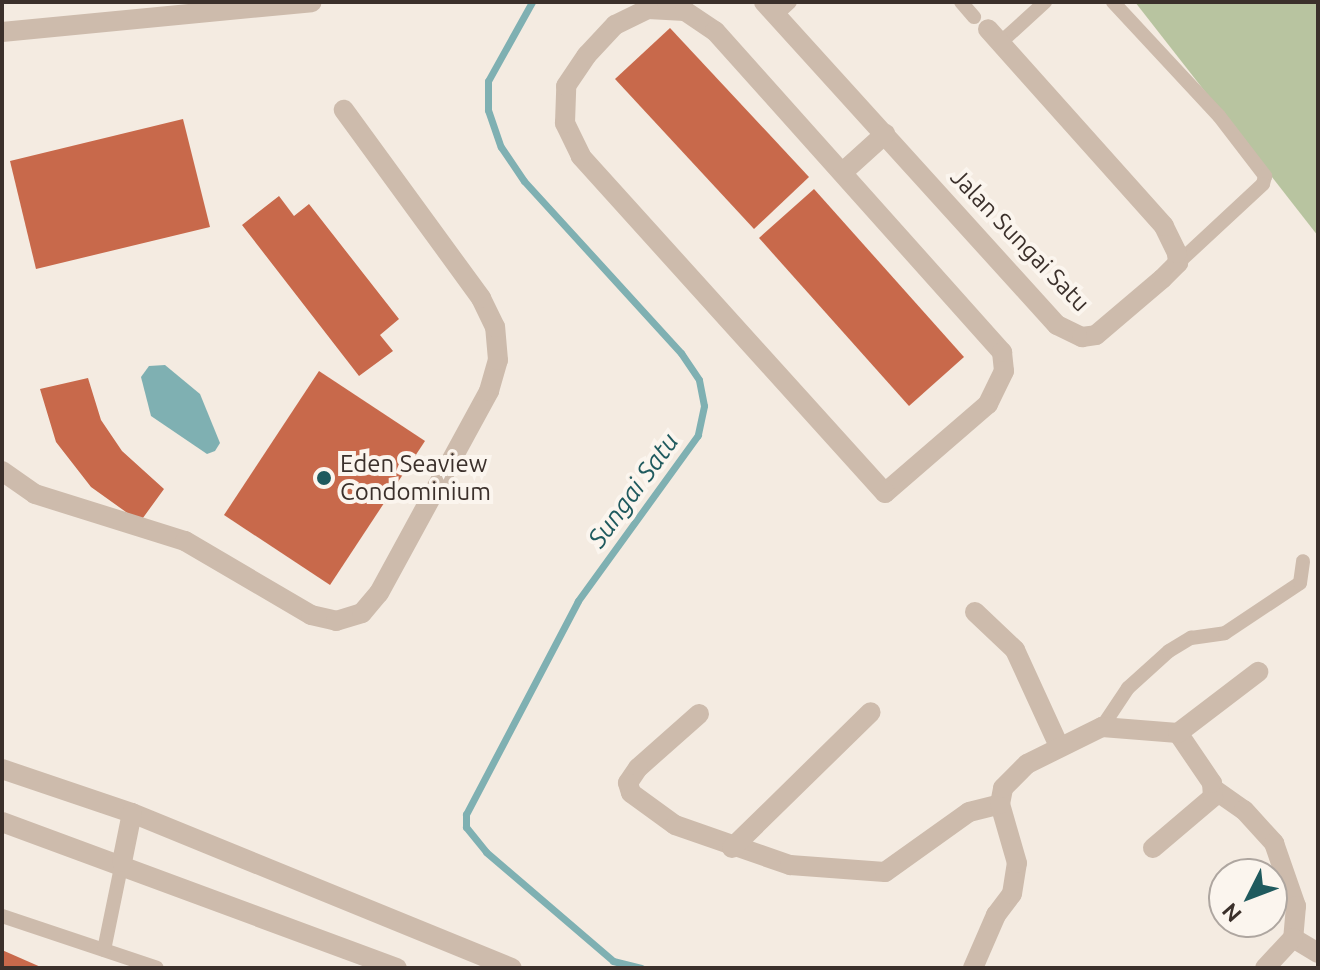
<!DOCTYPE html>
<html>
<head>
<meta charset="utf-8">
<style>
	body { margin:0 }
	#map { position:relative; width:1320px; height:970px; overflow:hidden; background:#f4ebe1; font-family:Ubuntu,sans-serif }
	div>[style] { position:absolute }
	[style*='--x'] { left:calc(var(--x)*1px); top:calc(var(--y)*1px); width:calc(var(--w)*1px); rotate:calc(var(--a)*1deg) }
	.green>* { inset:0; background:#b8c4a0 }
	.water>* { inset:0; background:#7fb0b2 }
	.stream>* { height:7px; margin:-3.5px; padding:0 3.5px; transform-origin:3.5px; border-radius:3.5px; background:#7fb0b2 }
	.building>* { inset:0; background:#c8694b }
	.service>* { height:14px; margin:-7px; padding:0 7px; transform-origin:7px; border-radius:7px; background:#cdbbac }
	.minor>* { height:20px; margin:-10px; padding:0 10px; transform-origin:10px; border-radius:10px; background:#cdbbac }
	.dots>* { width:22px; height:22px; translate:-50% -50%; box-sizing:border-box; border:4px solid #fbf5ee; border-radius:50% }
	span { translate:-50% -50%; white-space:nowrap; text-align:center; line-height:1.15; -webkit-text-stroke:8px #fbf5ee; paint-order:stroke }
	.street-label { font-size:24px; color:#3b302b }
	.poi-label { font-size:24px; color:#3b302b }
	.left { translate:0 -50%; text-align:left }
	.water-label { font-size:26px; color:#1f5a5e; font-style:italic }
	.frame { position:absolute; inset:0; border:4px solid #3b302b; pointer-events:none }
	.north { position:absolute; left:1208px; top:858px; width:80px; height:80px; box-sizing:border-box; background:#fbf5ee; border:2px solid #aea6a0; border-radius:50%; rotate:228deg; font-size:22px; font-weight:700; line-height:32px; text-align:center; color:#3b302b }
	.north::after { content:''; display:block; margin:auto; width:28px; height:36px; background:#1f5a5e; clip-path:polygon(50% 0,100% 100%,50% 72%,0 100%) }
</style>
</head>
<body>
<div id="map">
	<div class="green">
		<i style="clip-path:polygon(1135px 2px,1318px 2px,1318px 236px)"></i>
	</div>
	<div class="water">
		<i style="clip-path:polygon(165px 365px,200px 394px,220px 443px,215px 451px,207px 454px,151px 416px,141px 377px,149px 366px)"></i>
	</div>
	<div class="stream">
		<i style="--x:532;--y:2;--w:90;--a:119.1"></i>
		<i style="--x:488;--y:81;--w:29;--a:90"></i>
		<i style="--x:488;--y:110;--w:39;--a:71"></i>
		<i style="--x:501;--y:147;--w:41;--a:55.9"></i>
		<i style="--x:524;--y:181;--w:233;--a:47.6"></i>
		<i style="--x:681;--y:353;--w:32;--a:56"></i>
		<i style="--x:699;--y:380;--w:26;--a:79"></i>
		<i style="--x:704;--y:406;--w:30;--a:102"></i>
		<i style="--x:698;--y:435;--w:205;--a:125.9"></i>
		<i style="--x:578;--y:601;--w:241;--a:117.7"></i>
		<i style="--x:466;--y:814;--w:13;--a:90"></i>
		<i style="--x:466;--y:827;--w:32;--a:51"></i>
		<i style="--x:486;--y:852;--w:167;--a:40.6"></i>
		<i style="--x:613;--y:961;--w:29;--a:14"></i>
	</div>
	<div class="building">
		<i style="clip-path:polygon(670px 28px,809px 177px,754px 229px,615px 79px)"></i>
		<i style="clip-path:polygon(183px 119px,210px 227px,36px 269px,10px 161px)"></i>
		<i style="clip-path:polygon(814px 189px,964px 357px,909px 406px,759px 238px)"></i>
		<i style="clip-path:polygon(279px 196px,294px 216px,309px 204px,399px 319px,380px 335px,393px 351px,359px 376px,242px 225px)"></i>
		<i style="clip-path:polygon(319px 371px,425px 441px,330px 585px,224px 515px)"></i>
		<i style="clip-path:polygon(88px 378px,101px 420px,122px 451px,164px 489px,140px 522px,91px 487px,56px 442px,40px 389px)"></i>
		<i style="clip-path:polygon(2px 950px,43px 968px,2px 968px)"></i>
	</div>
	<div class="service">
		<i style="--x:961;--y:2;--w:20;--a:49"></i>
		<i style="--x:1113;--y:2;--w:156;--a:47.1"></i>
		<i style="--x:1219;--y:116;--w:76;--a:52.5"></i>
		<i style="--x:1265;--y:176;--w:8;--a:104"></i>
		<i style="--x:1263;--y:184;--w:116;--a:137.1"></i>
		<i style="--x:776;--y:15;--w:19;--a:-43"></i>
		<i style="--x:1000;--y:43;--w:61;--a:-42.3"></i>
		<i style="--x:1102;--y:727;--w:47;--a:-56.3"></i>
		<i style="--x:1128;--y:688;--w:55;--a:-42.1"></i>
		<i style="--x:1169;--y:651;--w:26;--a:-31"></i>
		<i style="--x:1191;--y:638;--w:34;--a:-8"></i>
		<i style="--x:1225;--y:633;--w:90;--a:-33.7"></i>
		<i style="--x:1300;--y:583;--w:22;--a:-82"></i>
		<i style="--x:2;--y:916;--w:163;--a:18.5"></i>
		<i style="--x:104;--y:950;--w:90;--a:-78.4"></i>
	</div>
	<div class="minor">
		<i style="--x:764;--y:2;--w:436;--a:47.8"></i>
		<i style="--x:1057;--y:325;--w:28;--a:26"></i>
		<i style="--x:1082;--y:337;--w:14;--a:-8"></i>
		<i style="--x:1096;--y:335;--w:87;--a:-40.3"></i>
		<i style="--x:1162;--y:279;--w:23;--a:-45"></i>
		<i style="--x:1178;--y:263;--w:10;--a:-96"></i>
		<i style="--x:1177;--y:253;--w:30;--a:-116"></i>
		<i style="--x:1164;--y:226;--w:264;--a:-131.8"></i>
		<i style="--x:648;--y:9;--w:37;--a:3"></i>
		<i style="--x:685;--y:11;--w:36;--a:34"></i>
		<i style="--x:715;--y:31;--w:431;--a:48.2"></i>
		<i style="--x:1002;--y:352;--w:19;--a:84"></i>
		<i style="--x:1004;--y:371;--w:37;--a:116"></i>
		<i style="--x:988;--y:404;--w:136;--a:139.2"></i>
		<i style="--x:885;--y:493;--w:454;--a:-132.1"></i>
		<i style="--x:581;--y:156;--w:37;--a:-116"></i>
		<i style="--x:565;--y:123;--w:37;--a:-88"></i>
		<i style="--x:566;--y:86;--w:37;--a:-56"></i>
		<i style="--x:587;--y:55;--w:41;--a:-47"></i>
		<i style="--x:615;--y:25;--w:37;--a:-26"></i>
		<i style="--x:2;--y:32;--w:311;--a:-5.5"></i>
		<i style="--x:843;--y:172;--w:57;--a:-42.1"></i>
		<i style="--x:2;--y:471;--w:40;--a:34.9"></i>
		<i style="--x:35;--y:494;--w:157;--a:17.4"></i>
		<i style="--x:185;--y:541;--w:146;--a:30.4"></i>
		<i style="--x:311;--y:615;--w:26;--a:13"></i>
		<i style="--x:336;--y:621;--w:27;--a:-17"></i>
		<i style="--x:362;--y:613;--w:26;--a:-50"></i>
		<i style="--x:379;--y:593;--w:230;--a:-61.4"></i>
		<i style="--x:489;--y:391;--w:32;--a:-74"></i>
		<i style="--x:498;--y:360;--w:33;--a:-95"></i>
		<i style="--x:495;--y:327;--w:32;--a:-116"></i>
		<i style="--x:481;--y:298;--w:233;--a:-126.1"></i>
		<i style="--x:975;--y:612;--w:55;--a:43.5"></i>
		<i style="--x:1015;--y:650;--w:106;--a:65.4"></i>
		<i style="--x:699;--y:714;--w:81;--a:138.5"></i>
		<i style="--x:638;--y:768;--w:18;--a:124"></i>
		<i style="--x:628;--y:783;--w:10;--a:73"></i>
		<i style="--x:631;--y:793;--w:54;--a:36"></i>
		<i style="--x:675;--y:825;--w:122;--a:19.2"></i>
		<i style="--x:790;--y:865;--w:95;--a:4.2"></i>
		<i style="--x:885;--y:872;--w:103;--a:-35.5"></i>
		<i style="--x:969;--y:812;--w:32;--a:-14"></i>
		<i style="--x:2;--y:769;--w:137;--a:18.7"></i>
		<i style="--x:132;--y:813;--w:410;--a:22.2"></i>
		<i style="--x:1215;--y:790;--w:35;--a:35"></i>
		<i style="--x:1244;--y:810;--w:45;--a:47.7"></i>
		<i style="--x:1274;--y:843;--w:67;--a:70.8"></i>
		<i style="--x:1296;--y:906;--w:32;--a:95"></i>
		<i style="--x:1293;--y:938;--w:29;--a:31"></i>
		<i style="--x:2;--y:822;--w:421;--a:20.3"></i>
		<i style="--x:732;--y:848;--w:194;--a:-44.4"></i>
		<i style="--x:1153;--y:848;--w:79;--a:-40.4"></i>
		<i style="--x:1213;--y:797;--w:14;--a:-94"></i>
		<i style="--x:1212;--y:783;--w:60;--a:-124.2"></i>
		<i style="--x:122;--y:862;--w:50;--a:-78.5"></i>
		<i style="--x:973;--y:968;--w:58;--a:-66.5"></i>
		<i style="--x:996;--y:915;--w:26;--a:-53"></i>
		<i style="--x:1012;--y:894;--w:31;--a:-81"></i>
		<i style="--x:1017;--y:863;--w:61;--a:-106.1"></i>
		<i style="--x:1000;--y:804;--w:16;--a:-79"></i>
		<i style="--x:1003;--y:788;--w:34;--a:-45"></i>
		<i style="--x:1027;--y:764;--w:84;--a:-26.3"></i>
		<i style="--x:1102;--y:727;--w:76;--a:4.5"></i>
		<i style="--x:1178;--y:733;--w:101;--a:-37.3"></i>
		<i style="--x:1265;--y:968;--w:41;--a:-47"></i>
	</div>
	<div class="dots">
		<i style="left:324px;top:478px;background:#1f5a5e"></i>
	</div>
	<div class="street-label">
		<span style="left:1020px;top:240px;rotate:46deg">Jalan Sungai Satu</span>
	</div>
	<div class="poi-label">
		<span class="left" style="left:340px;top:478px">Eden Seaview<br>Condominium</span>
	</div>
	<div class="water-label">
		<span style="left:633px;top:490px;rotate:-54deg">Sungai Satu</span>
	</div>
	<div class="frame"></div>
	<div class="north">N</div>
</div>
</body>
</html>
